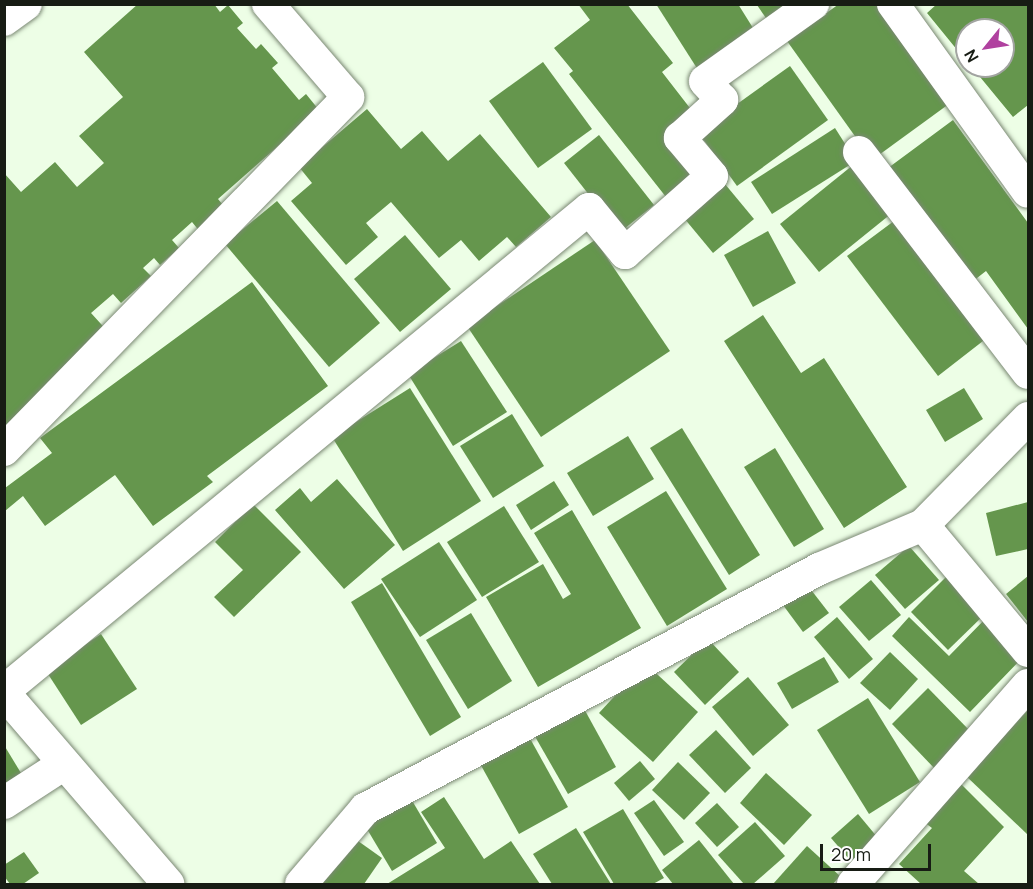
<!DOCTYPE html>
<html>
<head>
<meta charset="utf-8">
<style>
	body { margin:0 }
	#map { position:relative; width:1033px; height:889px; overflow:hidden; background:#edfee6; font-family:Manrope,sans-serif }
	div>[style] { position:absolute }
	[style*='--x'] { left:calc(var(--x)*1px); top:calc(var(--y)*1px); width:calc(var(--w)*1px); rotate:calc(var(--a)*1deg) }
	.building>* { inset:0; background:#65964d }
	.roads { filter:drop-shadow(0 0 2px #7a8873) drop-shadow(0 0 2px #7a8873) }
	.minor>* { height:32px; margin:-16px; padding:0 16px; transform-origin:16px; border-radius:16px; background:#fff }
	span { translate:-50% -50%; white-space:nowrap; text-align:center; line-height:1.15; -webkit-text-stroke:4.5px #fff; paint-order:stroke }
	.frame { position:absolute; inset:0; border:6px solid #171c14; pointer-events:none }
	.north { position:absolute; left:955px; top:18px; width:60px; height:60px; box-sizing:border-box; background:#fff; border:2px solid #a2a4a1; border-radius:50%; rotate:240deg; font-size:16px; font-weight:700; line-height:24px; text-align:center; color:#171c14 }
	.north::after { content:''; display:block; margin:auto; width:21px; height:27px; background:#b0419f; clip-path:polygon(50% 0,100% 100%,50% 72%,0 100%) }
	.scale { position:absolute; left:820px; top:844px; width:111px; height:27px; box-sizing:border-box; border:3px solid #171c14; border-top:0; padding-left:8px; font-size:18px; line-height:21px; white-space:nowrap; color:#171c14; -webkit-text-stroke:4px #fff; paint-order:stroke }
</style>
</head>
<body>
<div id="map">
	<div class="building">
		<i style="clip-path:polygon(138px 4px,214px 4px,220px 12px,228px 5px,243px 23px,237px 28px,256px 49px,261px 44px,278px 63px,272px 68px,299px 100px,306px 94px,319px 110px,218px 199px,227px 210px,201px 233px,192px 222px,172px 240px,179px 248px,160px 265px,154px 258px,143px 268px,151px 276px,121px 303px,113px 294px,91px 313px,111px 335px,4px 429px,4px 173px,21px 192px,55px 162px,77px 187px,104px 163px,79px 136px,123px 97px,84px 52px)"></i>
		<i style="clip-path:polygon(578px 4px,627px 4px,673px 63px,662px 72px,693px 112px,664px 135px,695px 174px,666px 197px,569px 74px,573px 71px,554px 48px,590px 20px)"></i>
		<i style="clip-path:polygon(656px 4px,738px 4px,758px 36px,700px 73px)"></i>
		<i style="clip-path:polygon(839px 4px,878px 4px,953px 101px,872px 160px,787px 41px)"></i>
		<i style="clip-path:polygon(937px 4px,1028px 4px,1028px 105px,1013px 117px,971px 66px,1003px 66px,1003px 30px,967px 30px,967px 62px,927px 13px)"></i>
		<i style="clip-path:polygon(757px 5px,800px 5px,770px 24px)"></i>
		<i style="clip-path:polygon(543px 62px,592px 129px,538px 168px,489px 101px)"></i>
		<i style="clip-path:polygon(790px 66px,828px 120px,737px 186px,698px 132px)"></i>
		<i style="clip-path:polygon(367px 109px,401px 149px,422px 131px,448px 161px,480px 134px,551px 217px,516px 247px,507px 237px,479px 261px,461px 240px,439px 258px,391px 202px,366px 223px,378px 237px,346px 265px,291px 201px,312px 183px,299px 167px)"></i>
		<i style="clip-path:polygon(953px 120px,1028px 223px,1028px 329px,986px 271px,968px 285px,884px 171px)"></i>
		<i style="clip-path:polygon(835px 128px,856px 161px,772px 214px,751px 182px)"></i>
		<i style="clip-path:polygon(599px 135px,654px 205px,619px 233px,564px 163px)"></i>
		<i style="clip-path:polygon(853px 165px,892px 213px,819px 272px,780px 224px)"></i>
		<i style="clip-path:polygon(720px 178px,754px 219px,713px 253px,679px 212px)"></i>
		<i style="clip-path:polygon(277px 201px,380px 323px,329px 367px,225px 244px)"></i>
		<i style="clip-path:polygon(902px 215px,992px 334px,938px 376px,847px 256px)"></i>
		<i style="clip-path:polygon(768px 231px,796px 283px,753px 307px,724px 255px)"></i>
		<i style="clip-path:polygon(405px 235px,451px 289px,400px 332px,354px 279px)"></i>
		<i style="clip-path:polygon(595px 240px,670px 351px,541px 437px,467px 326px)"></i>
		<i style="clip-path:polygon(252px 282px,328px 386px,207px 476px,213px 482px,153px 526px,115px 475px,45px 526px,23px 496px,5px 511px,5px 488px,52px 453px,40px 438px)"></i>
		<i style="clip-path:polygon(763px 315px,801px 373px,824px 358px,907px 487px,844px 528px,724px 341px)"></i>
		<i style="clip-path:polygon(461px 341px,507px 412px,453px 446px,408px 374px)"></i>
		<i style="clip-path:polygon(410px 388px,481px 501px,403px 551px,332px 437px)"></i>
		<i style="clip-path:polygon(964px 388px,983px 419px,945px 442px,926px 410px)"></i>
		<i style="clip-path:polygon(512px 414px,544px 466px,493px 498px,460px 446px)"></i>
		<i style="clip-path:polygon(682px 428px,760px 555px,729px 575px,650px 448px)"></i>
		<i style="clip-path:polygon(628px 436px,654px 479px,593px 516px,567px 473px)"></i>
		<i style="clip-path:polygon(775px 448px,824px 529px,794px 547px,744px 467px)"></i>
		<i style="clip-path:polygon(337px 479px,395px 545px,344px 589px,275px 510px,300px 488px,311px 502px)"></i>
		<i style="clip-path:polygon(554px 481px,569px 505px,531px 530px,516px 505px)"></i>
		<i style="clip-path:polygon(666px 491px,727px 589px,667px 626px,607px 527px)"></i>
		<i style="clip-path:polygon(1028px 502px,1028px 549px,996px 556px,986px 513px)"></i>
		<i style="clip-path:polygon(253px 504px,301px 552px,234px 617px,214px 597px,243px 570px,215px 542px)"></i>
		<i style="clip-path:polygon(504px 506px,539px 562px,482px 597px,447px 542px)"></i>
		<i style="clip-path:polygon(572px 510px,641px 628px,538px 687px,486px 597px,543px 564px,563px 599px,571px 594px,534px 533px)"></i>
		<i style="clip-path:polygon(439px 542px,477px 600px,420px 637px,381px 579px)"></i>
		<i style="clip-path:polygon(909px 546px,939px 580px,905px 609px,875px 575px)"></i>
		<i style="clip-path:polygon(948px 575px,985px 614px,948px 650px,911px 612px)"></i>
		<i style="clip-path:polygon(1028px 576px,1028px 622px,1006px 594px)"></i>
		<i style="clip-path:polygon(871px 580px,901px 615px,869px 641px,839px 607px)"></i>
		<i style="clip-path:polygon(805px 582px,829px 613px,803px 632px,780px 601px)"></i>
		<i style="clip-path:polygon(382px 583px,461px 717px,430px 736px,351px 602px)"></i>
		<i style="clip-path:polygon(471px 613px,512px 681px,468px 709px,426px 640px)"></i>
		<i style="clip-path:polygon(988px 616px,1026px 654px,970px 712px,892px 636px,909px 617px,949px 656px)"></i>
		<i style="clip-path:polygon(837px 617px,873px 659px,849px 679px,814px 637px)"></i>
		<i style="clip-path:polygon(101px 634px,137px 689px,81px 725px,46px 671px)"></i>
		<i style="clip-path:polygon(708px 639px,739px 672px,705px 705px,674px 672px)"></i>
		<i style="clip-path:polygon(890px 652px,918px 679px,890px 710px,860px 683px)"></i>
		<i style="clip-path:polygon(824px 657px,839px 682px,792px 709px,777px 683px)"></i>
		<i style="clip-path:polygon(645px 663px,698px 712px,653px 762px,599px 713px)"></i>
		<i style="clip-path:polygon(748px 677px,789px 725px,753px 756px,712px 707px)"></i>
		<i style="clip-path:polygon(928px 688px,973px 734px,936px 770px,892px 724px)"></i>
		<i style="clip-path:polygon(868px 698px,920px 782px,869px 814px,817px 730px)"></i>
		<i style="clip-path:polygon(582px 705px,616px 767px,568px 794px,533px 733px)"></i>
		<i style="clip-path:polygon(1028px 710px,1028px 835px,966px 776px)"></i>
		<i style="clip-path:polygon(716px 730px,751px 768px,725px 793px,689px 755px)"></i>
		<i style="clip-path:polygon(527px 733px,568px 807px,519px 834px,478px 760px)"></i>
		<i style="clip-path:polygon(4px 745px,24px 778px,4px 790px)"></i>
		<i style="clip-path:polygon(640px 761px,655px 779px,629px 801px,614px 783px)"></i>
		<i style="clip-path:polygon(678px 762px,710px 793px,684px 820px,652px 790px)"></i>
		<i style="clip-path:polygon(766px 773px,812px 815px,784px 845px,740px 803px)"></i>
		<i style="clip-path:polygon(957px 780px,1004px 827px,964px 871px,979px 884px,921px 884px,899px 864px,932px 828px,920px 819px)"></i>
		<i style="clip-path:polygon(407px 792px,437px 843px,392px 871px,361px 819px)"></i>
		<i style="clip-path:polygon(444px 797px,484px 859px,511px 841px,540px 884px,387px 884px,445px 848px,421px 812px)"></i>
		<i style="clip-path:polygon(654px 800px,684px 842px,664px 856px,634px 813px)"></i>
		<i style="clip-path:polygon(717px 803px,739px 827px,717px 847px,695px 823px)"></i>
		<i style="clip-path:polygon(623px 809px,664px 878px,653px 884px,614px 884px,583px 832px)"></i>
		<i style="clip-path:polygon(858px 814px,883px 844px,856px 867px,831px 838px)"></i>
		<i style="clip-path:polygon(755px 822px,785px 856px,753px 884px,744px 884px,718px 855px)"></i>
		<i style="clip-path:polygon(576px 828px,611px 884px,552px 884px,533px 854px)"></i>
		<i style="clip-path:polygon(351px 836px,382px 858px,364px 884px,315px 884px)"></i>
		<i style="clip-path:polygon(699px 840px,734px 884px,673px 884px,662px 870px)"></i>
		<i style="clip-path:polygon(807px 846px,840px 876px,833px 884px,773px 884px)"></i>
		<i style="clip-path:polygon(24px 852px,39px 873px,23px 884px,10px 884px,4px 876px,4px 865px)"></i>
	</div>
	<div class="roads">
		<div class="minor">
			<i style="--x:893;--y:4;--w:231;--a:54.3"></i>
			<i style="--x:4;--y:20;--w:27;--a:-36"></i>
			<i style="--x:859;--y:152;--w:278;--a:52.6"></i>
			<i style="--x:4;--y:450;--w:493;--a:-45.7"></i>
			<i style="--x:348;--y:97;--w:123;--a:-130.7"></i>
			<i style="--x:923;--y:525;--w:150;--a:-45.5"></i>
			<i style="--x:4;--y:691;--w:758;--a:-39.49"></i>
			<i style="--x:589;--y:209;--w:57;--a:50.7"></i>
			<i style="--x:625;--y:253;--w:116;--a:-41.5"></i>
			<i style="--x:712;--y:176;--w:50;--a:-130.1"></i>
			<i style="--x:680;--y:138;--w:57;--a:-42.1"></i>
			<i style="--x:722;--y:100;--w:25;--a:-132"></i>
			<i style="--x:705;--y:81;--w:133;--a:-35.5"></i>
			<i style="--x:4;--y:693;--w:252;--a:49.3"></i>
			<i style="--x:4;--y:803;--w:72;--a:-33"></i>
			<i style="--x:301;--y:884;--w:99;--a:-49.5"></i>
			<i style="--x:365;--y:809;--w:514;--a:-27.86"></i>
			<i style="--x:819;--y:569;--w:113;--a:-22.9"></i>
			<i style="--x:923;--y:525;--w:164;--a:50.2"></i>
			<i style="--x:853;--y:884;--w:265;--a:-48.7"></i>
		</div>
	</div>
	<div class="frame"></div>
	<div class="north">N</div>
	<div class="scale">20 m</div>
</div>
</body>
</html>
